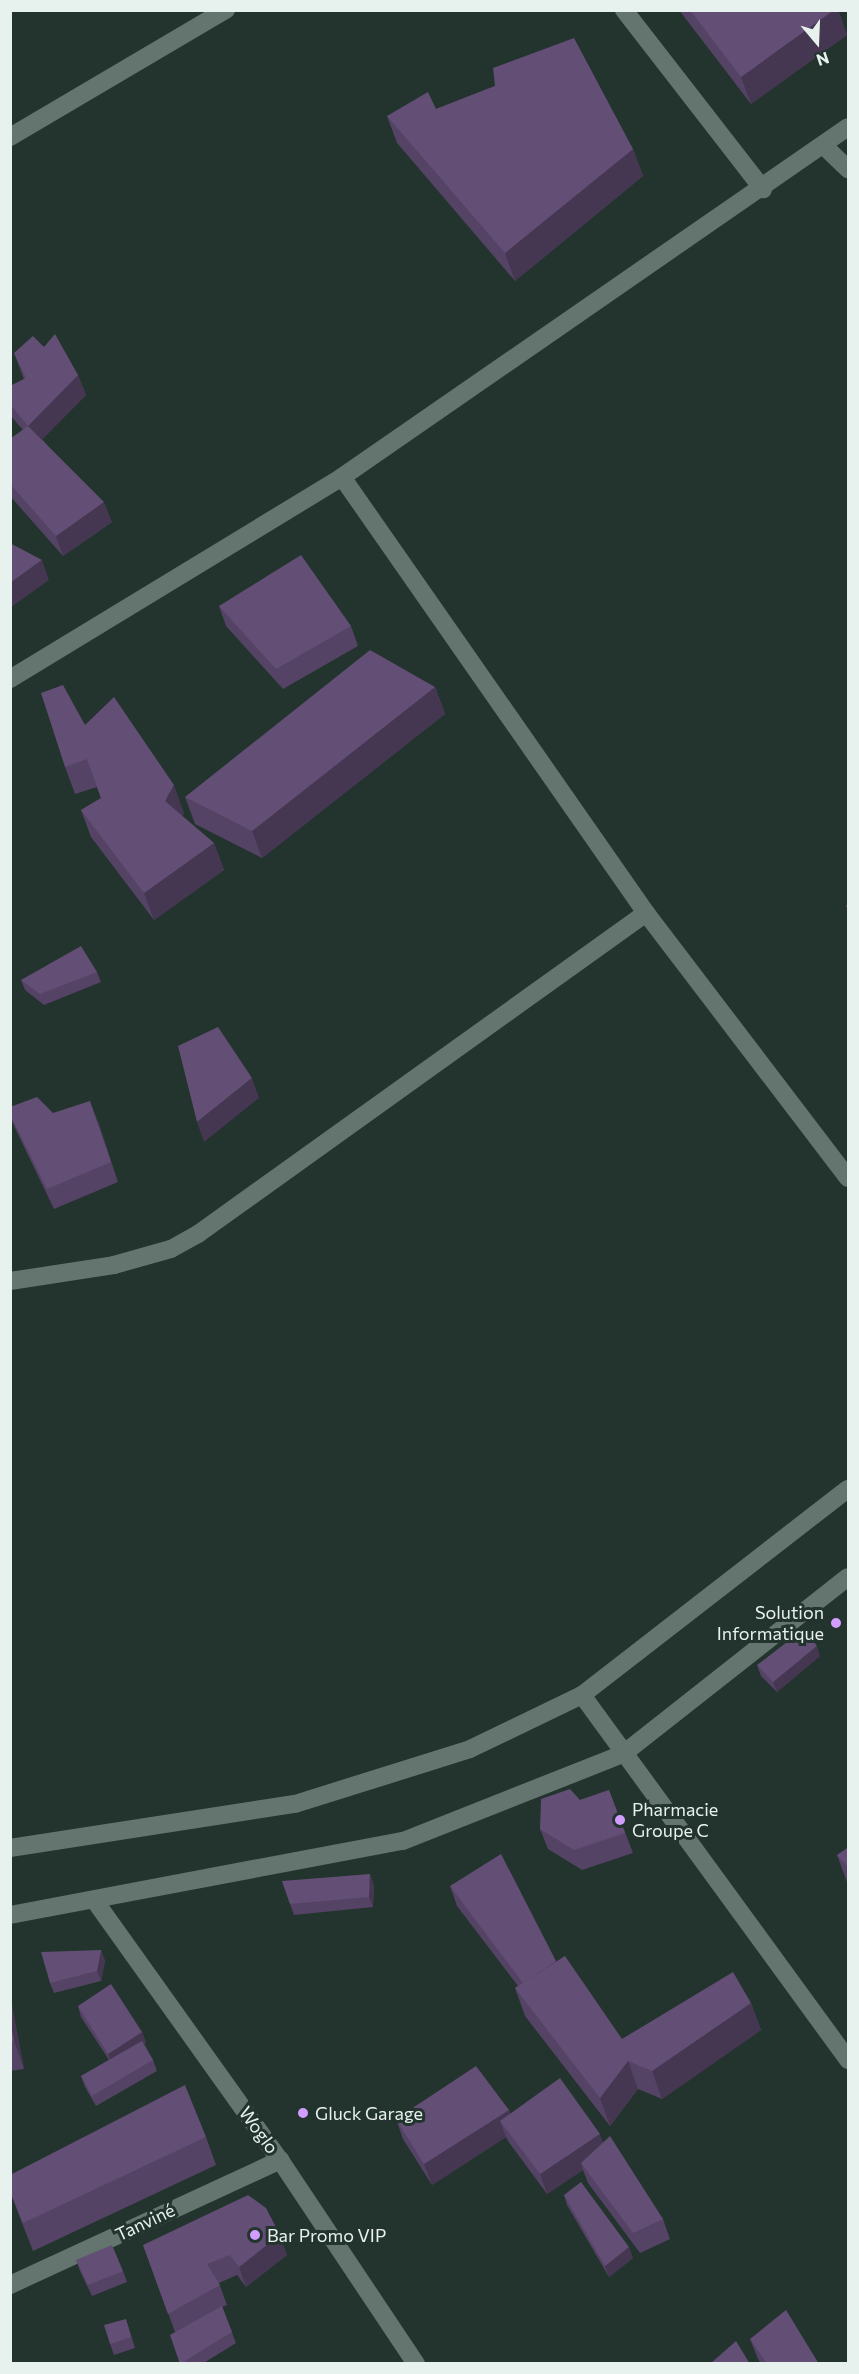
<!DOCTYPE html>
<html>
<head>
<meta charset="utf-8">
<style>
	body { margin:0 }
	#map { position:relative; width:859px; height:2374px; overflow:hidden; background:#23332d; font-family:Commissioner,sans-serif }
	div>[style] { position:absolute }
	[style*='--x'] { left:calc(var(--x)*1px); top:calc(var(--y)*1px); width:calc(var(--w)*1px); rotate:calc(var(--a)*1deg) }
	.minor>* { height:18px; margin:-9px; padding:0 9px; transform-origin:9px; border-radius:9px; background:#63756e }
	.tertiary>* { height:18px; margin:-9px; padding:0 9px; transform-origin:9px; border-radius:9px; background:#63756e }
	.wall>* { inset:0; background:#554365 }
	.shaded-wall>* { inset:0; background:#453752 }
	.building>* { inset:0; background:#634e75 }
	.dots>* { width:16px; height:16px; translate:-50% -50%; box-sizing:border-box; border:3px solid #23332d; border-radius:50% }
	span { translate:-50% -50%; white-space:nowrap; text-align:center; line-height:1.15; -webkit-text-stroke:6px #23332d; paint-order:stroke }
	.poi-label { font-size:18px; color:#e7f1ed }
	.right { translate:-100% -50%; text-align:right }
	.left { translate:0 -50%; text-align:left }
	.street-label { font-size:18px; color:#e7f1ed }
	.frame { position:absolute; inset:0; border:12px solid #e7f1ed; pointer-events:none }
	.north { position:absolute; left:787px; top:12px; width:60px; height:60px; -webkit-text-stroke:4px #23332d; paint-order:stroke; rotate:161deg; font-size:16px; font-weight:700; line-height:24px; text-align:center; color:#e7f1ed }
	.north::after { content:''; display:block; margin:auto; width:21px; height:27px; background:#e7f1ed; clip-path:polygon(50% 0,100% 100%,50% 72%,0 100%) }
</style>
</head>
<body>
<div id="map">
	<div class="minor">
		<i style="--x:624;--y:10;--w:227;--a:52.2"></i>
		<i style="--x:10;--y:137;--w:251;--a:-30.5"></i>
		<i style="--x:823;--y:145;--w:35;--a:44"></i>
		<i style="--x:342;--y:477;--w:532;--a:55.11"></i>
		<i style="--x:646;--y:913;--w:333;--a:52.7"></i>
		<i style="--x:10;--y:679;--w:389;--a:-31.3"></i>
		<i style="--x:342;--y:477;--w:615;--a:-34.67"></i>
		<i style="--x:10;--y:1281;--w:105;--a:-8.7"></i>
		<i style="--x:114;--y:1265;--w:59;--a:-15.7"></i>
		<i style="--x:171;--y:1249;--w:31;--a:-29"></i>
		<i style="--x:198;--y:1234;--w:551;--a:-35.62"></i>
		<i style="--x:582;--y:1695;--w:452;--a:53.9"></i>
		<i style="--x:95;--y:1901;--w:318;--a:54.5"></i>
		<i style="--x:280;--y:2160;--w:245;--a:56.3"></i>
		<i style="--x:10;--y:2285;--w:298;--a:-24.8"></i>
	</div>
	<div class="tertiary">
		<i style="--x:10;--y:1848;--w:288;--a:-8.8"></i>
		<i style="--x:295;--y:1804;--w:183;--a:-17.4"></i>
		<i style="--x:470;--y:1749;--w:124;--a:-25.7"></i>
		<i style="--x:582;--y:1695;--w:336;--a:-37.8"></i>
		<i style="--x:10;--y:1915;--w:400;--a:-10.7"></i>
		<i style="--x:403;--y:1841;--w:237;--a:-21.6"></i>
		<i style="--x:623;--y:1754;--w:286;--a:-38.2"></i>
	</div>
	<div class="wall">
		<i style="clip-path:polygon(679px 10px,838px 10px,847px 35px,751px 104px)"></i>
		<i style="clip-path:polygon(495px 86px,633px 149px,643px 176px,515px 281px,397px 143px,387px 116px,436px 109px)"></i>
		<i style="clip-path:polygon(44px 347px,78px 375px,86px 395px,42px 439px,112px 522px,63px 556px,10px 496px,10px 439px,23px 430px,10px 415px,10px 386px,24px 379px,14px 353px)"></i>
		<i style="clip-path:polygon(219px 606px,351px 626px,358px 646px,283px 689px,226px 626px)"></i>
		<i style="clip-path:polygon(435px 687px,445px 714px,262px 858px,195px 824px,185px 797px)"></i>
		<i style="clip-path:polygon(85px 725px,184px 813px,182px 816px,214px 843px,224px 870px,154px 920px,91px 837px,81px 810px,101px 798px,97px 787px,75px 794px,65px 767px)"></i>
		<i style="clip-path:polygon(97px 972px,101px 982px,44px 1005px,25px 990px,21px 980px)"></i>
		<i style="clip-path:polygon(10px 1107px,98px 1121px,118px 1182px,54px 1209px,15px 1128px,10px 1116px)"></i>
		<i style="clip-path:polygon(820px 1656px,777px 1692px,761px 1676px,757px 1665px)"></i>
		<i style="clip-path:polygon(609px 1790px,633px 1853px,582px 1870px,548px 1849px,540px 1829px,580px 1800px)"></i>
		<i style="clip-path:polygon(849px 1847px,849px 1884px,847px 1882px,837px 1855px)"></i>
		<i style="clip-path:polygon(282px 1881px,374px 1885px,373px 1907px,294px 1915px)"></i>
		<i style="clip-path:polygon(450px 1886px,556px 1962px,622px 2039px,751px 2003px,761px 2030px,662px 2099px,638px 2089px,610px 2126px,525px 2016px,515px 1988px,518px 1986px,457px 1906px)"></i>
		<i style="clip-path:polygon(101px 1950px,105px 1961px,101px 1981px,54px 1993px,50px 1983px)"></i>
		<i style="clip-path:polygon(10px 1998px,24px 2069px,10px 2071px)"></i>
		<i style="clip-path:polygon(78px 2006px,142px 2032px,146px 2043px,144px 2044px,153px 2060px,157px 2071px,96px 2106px,85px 2087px,81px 2076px,109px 2060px,81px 2017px)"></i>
		<i style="clip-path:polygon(509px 2110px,510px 2114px,603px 2143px,663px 2219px,670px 2239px,640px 2253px,588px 2183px,583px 2170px,547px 2194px,508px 2141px,506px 2137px,432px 2185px,403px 2139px,396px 2119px)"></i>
		<i style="clip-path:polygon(206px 2137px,216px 2165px,33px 2251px,10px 2192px)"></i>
		<i style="clip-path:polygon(564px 2195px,633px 2258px,609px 2277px,567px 2205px)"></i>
		<i style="clip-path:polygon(143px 2245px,287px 2255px,246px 2287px,237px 2275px,219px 2283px,227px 2305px,222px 2307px,236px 2343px,202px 2364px,180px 2364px,175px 2332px)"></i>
		<i style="clip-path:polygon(76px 2260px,123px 2271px,127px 2282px,92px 2296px,80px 2271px)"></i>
		<i style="clip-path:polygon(126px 2319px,135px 2348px,114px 2355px,110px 2344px)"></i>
		<i style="clip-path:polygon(750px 2339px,819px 2364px,761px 2364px,758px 2359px)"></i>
	</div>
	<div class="shaded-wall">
		<i style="clip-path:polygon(834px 10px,838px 10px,847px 35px,751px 104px,741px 77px)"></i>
		<i style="clip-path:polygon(633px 149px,643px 176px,515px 281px,505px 253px)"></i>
		<i style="clip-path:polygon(78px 375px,86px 395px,36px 446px,28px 426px)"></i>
		<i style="clip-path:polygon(104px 502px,112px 522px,63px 556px,56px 536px)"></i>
		<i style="clip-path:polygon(42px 560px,49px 580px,10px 608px,10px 583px)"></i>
		<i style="clip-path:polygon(435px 687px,445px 714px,262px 858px,252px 831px)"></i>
		<i style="clip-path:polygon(174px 785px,184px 813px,175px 829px,165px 801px)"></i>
		<i style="clip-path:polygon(214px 843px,224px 870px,154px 920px,144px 893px)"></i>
		<i style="clip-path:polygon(252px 1078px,259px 1098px,204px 1142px,197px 1122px)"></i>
		<i style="clip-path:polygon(90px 1101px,98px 1121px,118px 1182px,111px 1162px)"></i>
		<i style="clip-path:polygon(817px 1646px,820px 1656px,777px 1692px,773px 1682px)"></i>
		<i style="clip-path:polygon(370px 1874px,374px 1885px,373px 1907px,369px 1897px)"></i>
		<i style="clip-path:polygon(101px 1950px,105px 1961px,101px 1981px,97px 1971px)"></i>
		<i style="clip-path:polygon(11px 1998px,24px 2069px,14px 2041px,10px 2021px)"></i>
		<i style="clip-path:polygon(751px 2003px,761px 2030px,662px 2099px,652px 2071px)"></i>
		<i style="clip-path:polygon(142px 2032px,146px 2043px,112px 2065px,108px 2054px)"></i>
		<i style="clip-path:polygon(628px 2061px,638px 2089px,610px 2126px,600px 2098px)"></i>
		<i style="clip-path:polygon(509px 2110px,516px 2131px,500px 2121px,506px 2137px,432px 2185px,424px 2164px)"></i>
		<i style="clip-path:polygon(600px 2134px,607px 2154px,581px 2163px,583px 2170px,547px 2194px,540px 2174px)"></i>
		<i style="clip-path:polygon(280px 2235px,287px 2255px,246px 2287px,239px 2267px)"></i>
		<i style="clip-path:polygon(629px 2247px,633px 2258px,609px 2277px,605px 2266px)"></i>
	</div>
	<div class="building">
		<i style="clip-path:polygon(690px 10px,834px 10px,741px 77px)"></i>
		<i style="clip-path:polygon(574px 38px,633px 149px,505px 253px,387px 116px,428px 92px,436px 109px,495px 86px,493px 68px)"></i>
		<i style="clip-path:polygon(55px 334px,78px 375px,28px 426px,104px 502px,56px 536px,10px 484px,10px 439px,28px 426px,10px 404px,10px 386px,26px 378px,14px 353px,33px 336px,44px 347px)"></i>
		<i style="clip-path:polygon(10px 543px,42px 560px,10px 583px)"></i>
		<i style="clip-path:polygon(301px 555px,351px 626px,276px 669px,219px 606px)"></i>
		<i style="clip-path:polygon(370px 650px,435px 687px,252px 831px,185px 797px)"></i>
		<i style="clip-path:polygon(63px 685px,85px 725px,114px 697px,174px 785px,165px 801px,214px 843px,144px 893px,81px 810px,101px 798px,87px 759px,65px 767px,41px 693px)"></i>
		<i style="clip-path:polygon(849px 904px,849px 915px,846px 905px)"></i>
		<i style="clip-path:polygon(81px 946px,97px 972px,40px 994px,21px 980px)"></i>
		<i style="clip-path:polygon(218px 1027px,252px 1078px,197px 1122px,178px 1046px)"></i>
		<i style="clip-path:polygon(37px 1097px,53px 1113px,90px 1101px,111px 1162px,47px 1189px,10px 1114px,10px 1107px)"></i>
		<i style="clip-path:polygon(804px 1629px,817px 1646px,773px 1682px,757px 1665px)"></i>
		<i style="clip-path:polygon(570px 1789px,580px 1800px,609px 1790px,625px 1833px,574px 1850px,540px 1829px,541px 1799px)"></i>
		<i style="clip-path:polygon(849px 1847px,849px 1868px,837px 1855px)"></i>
		<i style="clip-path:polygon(501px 1854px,556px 1961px,523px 1983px,450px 1886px)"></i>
		<i style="clip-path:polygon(370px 1874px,369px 1897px,290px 1904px,282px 1881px)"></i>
		<i style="clip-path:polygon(101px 1950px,97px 1971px,50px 1983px,41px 1952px)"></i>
		<i style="clip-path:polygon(565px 1956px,622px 2039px,733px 1972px,751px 2003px,652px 2071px,628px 2061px,600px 2098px,515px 1988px)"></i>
		<i style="clip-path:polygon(111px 1984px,142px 2032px,108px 2054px,78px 2006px)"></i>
		<i style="clip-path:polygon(10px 2021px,14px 2041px,10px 2042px)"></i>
		<i style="clip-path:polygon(142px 2041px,153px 2060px,92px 2096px,81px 2076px)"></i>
		<i style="clip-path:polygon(476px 2066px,509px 2110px,424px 2164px,396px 2119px)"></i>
		<i style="clip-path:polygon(560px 2078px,600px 2134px,540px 2174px,500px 2121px)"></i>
		<i style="clip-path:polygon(185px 2085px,206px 2137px,23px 2223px,10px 2191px,10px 2175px)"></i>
		<i style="clip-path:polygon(610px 2136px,663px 2219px,633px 2233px,581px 2163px)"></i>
		<i style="clip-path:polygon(581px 2182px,629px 2247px,605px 2266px,564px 2195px)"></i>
		<i style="clip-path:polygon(248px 2195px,266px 2208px,280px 2235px,239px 2267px,230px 2255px,207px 2264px,220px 2285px,168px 2314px,143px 2245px)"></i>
		<i style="clip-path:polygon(112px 2245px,123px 2271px,88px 2285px,76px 2260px)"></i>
		<i style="clip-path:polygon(222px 2306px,232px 2332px,180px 2364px,170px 2335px)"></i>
		<i style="clip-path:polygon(786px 2310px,819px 2364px,767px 2364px,750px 2339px)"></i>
		<i style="clip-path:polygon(126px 2319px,131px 2337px,110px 2344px,104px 2325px)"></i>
		<i style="clip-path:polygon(736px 2341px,750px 2364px,710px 2364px)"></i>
	</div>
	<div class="dots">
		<i style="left:836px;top:1623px;background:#d19dfe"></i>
		<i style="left:620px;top:1820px;background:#d19dfe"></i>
		<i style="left:303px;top:2113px;background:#d19dfe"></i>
		<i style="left:255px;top:2235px;background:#d19dfe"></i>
	</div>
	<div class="poi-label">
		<span class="right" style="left:824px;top:1623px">Solution<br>Informatique</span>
		<span class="left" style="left:632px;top:1820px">Pharmacie<br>Groupe C</span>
		<span class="left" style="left:315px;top:2113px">Gluck Garage</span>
		<span class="left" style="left:267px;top:2235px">Bar Promo VIP</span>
	</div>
	<div class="street-label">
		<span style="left:259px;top:2130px;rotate:54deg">Woglo</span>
		<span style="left:145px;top:2222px;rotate:-25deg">Tanviné</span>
	</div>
	<div class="frame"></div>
	<div class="north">N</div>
</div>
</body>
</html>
